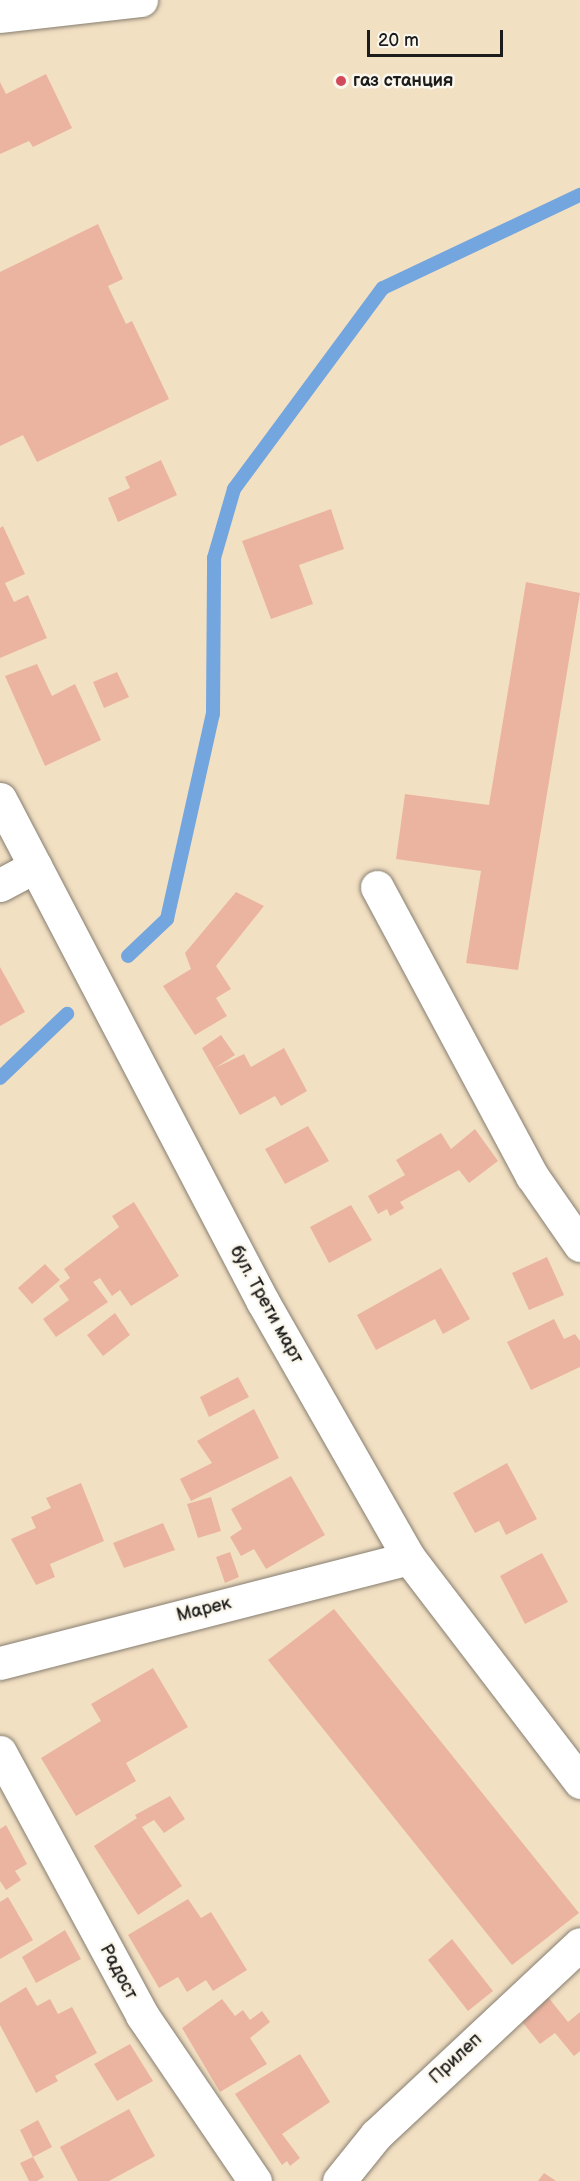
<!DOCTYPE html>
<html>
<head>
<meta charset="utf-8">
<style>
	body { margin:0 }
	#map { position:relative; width:580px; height:2181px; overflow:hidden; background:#f2e0c3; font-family:"Balsamiq Sans",sans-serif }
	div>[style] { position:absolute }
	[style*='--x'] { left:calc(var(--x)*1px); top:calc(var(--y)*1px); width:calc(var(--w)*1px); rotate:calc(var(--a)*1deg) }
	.stream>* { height:14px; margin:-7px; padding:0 7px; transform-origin:7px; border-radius:7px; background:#73a5de }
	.building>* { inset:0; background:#ebb4a0 }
	.roads { filter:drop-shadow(0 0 2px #877e70) drop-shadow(0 0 2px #877e70) }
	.minor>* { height:33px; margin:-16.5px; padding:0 16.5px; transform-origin:16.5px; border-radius:16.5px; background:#fff }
	.tertiary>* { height:33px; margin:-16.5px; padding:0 16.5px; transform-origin:16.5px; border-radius:16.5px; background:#fff }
	.dots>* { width:16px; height:16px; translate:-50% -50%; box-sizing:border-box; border:3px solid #fbf7ec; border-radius:50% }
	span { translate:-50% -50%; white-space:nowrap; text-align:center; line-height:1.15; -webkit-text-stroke:5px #fbf7ec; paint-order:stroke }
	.poi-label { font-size:18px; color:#1c1c1c; font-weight:700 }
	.left { translate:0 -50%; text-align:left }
	.street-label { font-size:18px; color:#1c1c1c }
	.scale { position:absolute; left:367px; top:30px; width:136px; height:27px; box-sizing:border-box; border:3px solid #1c1c1c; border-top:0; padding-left:8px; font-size:18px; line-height:21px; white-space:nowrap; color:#1c1c1c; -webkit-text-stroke:4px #fbf7ec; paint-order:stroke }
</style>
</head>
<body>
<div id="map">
	<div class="stream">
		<i style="--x:128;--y:956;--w:54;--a:-43.5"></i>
		<i style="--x:167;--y:919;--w:210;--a:-77.4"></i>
		<i style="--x:213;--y:714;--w:156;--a:-89.6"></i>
		<i style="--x:214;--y:558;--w:72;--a:-73.8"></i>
		<i style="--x:234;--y:489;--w:250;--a:-53.5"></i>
		<i style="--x:383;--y:288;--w:218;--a:-25.3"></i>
		<i style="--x:0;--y:1078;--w:93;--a:-43.7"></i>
	</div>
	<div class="building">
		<i style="clip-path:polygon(46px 74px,72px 128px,33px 147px,29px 141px,0 154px,0 82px,6px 94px)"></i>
		<i style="clip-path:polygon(98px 224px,123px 279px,108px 286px,126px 324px,132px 321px,169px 399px,37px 462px,23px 435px,0 446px,0 272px)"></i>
		<i style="clip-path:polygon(161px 460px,177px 495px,118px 522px,108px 498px,130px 488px,125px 477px)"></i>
		<i style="clip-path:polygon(331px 509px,344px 549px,299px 565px,313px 604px,271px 619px,242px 541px)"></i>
		<i style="clip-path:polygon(3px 526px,25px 574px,5px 583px,14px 602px,28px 595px,47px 638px,0 658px,0 528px)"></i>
		<i style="clip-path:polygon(526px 582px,580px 593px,518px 970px,466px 963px,481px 871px,396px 859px,405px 794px,489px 805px)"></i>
		<i style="clip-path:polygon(37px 664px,52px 696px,75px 684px,101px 740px,45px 766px,5px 676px)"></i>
		<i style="clip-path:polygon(117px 672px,129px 697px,104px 708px,93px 682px)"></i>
		<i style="clip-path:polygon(236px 892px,264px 906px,216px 966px,231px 989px,216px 998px,227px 1016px,195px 1035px,163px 986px,191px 969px,185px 953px)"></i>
		<i style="clip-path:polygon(0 967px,25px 1012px,0 1026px)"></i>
		<i style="clip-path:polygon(221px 1035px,235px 1055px,215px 1068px,244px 1054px,251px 1067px,284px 1048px,307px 1091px,281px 1106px,275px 1096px,240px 1115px,202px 1048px)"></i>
		<i style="clip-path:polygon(308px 1126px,329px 1161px,285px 1184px,265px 1149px)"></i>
		<i style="clip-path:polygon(475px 1129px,498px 1161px,469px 1183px,459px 1170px,400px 1202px,404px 1208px,390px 1216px,387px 1209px,378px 1214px,368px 1196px,405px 1175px,396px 1160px,441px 1133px,451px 1149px)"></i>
		<i style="clip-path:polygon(134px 1202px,179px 1276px,131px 1306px,120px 1290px,112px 1296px,100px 1278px,93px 1282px,108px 1302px,56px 1337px,43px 1319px,69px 1300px,59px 1286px,70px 1278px,64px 1269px,119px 1227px,112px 1216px)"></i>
		<i style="clip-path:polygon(351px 1205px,372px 1240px,329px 1263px,310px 1227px)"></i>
		<i style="clip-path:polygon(547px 1257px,564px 1295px,529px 1310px,512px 1273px)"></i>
		<i style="clip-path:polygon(45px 1264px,60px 1280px,32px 1304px,18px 1288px)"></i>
		<i style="clip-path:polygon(441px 1268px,470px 1319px,443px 1334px,435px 1319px,376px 1350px,357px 1315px)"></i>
		<i style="clip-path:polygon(115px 1313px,130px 1335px,103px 1356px,87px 1335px)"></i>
		<i style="clip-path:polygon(554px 1319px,564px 1339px,575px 1334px,580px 1341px,580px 1367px,531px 1390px,507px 1342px)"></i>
		<i style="clip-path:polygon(238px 1377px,249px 1397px,209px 1417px,200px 1397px)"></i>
		<i style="clip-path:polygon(254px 1409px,279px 1458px,191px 1501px,180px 1479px,212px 1463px,197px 1441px)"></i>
		<i style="clip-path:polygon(507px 1463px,537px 1519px,506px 1535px,499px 1521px,475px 1533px,453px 1493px)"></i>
		<i style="clip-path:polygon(291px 1476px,325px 1535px,266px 1569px,254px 1549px,241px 1556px,230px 1537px,242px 1529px,231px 1509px)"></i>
		<i style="clip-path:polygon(81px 1483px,104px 1541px,50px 1564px,55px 1577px,36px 1585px,11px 1539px,36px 1528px,31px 1517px,51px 1508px,46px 1498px)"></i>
		<i style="clip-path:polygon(211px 1497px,221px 1531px,198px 1538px,187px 1504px)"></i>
		<i style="clip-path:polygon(163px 1523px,175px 1550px,124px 1568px,113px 1543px)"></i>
		<i style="clip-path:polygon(230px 1552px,239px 1577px,225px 1583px,216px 1557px)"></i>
		<i style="clip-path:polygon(542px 1553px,568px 1602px,525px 1624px,500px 1576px)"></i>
		<i style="clip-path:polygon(334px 1609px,579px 1913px,512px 1965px,268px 1660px)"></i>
		<i style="clip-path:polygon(153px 1668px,188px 1727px,126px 1763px,136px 1781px,76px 1816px,41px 1758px,101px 1721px,91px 1704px)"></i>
		<i style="clip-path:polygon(170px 1796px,185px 1819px,164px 1833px,154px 1820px,142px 1827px,182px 1886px,138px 1915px,94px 1846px,137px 1818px,135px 1815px)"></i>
		<i style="clip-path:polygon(6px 1825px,27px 1864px,15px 1871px,21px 1880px,6px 1890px,0 1881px,0 1829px)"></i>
		<i style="clip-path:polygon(8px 1897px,33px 1940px,0 1959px,0 1902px)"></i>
		<i style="clip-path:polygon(188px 1899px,201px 1918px,211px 1912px,247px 1970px,213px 1991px,206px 1980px,187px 1992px,178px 1977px,159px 1988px,128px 1935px)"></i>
		<i style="clip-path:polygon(65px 1930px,81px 1959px,36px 1983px,22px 1957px)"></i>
		<i style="clip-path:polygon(452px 1939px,493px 1991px,468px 2011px,428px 1960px)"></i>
		<i style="clip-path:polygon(26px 1987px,37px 2006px,50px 1999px,58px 2014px,72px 2007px,97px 2053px,55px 2076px,58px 2081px,36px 2093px,0 2025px,0 2003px)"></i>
		<i style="clip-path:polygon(548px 1997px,568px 2022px,580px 2012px,580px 2051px,574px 2056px,555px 2033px,540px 2044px,520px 2019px)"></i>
		<i style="clip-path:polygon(222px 1999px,235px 2016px,243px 2010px,250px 2020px,262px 2011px,270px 2022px,250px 2038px,267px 2064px,220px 2092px,182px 2028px)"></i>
		<i style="clip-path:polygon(130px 2044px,153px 2081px,117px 2101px,94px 2064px)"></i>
		<i style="clip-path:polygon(300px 2054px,330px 2102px,282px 2134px,300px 2158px,290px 2166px,287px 2161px,282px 2165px,235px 2094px)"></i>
		<i style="clip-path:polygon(129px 2109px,155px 2156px,109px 2181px,78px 2181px,60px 2147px)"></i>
		<i style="clip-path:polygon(38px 2120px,52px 2147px,33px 2157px,20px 2130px)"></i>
		<i style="clip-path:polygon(33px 2157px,44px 2177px,37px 2181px,29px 2181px,20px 2163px)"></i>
		<i style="clip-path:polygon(544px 2173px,556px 2181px,538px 2181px)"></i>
	</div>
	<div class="roads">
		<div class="minor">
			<i style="--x:0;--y:16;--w:142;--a:-6.5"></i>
			<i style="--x:0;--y:885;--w:40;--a:-28"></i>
			<i style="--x:377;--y:887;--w:328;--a:61.8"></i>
			<i style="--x:532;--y:1176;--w:84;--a:55.2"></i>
			<i style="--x:0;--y:1663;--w:422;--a:-14.4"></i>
			<i style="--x:0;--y:1752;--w:299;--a:61.6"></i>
			<i style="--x:142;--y:2015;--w:201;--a:55.8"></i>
			<i style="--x:339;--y:2181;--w:59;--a:-51.2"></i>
			<i style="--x:376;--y:2135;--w:279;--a:-43.1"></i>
		</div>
		<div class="tertiary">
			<i style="--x:0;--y:799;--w:568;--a:62.4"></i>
			<i style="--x:263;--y:1302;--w:295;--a:60.3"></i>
			<i style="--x:409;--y:1558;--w:282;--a:52.6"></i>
		</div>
	</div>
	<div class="dots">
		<i style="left:341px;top:81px;background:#d1495b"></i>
	</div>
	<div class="poi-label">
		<span class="left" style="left:353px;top:81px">газ станция</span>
	</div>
	<div class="street-label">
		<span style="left:266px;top:1305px;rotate:61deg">бул. Трети март</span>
		<span style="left:204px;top:1610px;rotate:-14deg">Марек</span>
		<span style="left:118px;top:1972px;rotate:62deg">Радост</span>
		<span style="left:456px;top:2059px;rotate:-43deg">Прилеп</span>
	</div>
	<div class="scale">20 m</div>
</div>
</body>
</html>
